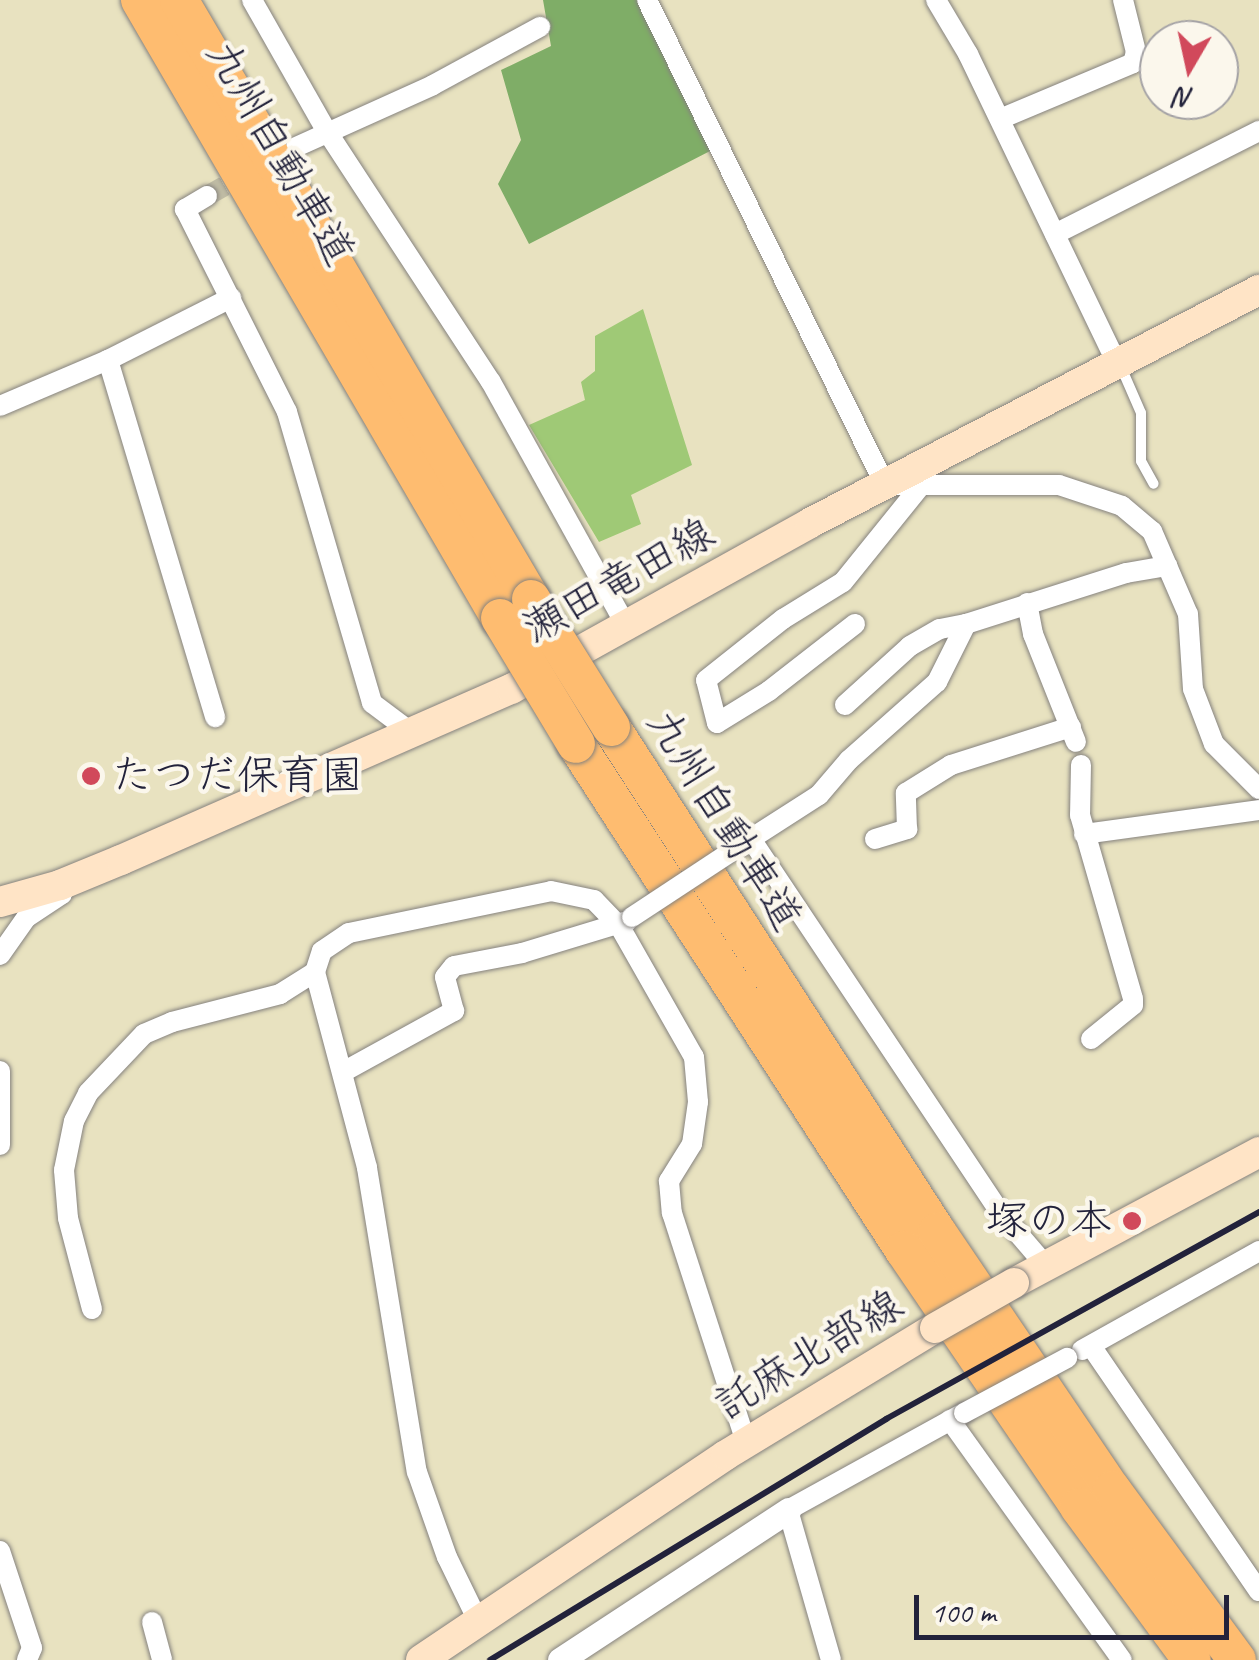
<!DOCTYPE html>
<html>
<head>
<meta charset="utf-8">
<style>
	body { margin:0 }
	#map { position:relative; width:1259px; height:1660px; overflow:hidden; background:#e8e2c0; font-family:Caveat,"Klee One",sans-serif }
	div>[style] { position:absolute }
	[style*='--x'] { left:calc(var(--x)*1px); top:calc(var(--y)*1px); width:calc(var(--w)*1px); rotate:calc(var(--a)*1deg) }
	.green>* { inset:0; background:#9fc976 }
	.forest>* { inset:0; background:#7fad67 }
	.minor-tunnel>* { height:20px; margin-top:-10px; transform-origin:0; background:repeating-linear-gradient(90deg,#c0bca5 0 20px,transparent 0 30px) }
	.roads { filter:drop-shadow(0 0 2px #85827e) drop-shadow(0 0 2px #85827e) }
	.service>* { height:10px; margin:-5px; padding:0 5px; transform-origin:5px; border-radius:5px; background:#fff }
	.minor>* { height:20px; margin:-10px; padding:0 10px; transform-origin:10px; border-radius:10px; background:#fff }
	.tertiary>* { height:25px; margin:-12.5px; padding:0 12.5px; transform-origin:12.5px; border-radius:12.5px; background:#fff }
	.secondary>* { height:30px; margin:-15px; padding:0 15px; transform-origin:15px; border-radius:15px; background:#ffe4c6 }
	.motorway>* { height:38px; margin:-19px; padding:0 19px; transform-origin:19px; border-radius:19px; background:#febc70 }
	.rail>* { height:6px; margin:-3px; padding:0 3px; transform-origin:3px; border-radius:3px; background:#22223b }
	.bridges { filter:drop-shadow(0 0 2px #85827e) drop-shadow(0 0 2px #85827e) }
	.minor-bridge>* { height:20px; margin:-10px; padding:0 10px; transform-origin:10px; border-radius:10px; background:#fff }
	.secondary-bridge>* { height:30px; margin:-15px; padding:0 15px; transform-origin:15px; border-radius:15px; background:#ffe4c6 }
	.motorway-bridge>* { height:38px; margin:-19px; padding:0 19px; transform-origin:19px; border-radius:19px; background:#febc70 }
	.dots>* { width:28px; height:28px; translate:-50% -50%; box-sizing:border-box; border:5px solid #fbf7ec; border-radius:50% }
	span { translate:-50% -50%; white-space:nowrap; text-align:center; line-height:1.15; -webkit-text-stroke:9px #fbf7ec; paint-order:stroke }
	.street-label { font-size:42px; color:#22223b }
	.poi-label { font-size:42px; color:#22223b }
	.left { translate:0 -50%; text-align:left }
	.right { translate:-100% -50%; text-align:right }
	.north { position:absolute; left:1139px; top:20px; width:100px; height:100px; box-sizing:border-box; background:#fbf7ec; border:2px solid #a4a2a5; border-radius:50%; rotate:189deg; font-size:28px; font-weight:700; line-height:40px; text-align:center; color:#22223b }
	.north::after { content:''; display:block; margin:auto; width:35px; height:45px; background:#d1495b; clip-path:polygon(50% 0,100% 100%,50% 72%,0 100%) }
	.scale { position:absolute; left:914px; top:1595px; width:315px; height:45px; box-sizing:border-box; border:5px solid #22223b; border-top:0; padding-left:12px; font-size:30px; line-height:35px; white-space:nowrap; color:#22223b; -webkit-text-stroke:8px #fbf7ec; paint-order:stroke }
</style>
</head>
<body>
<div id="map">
	<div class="green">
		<i style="clip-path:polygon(643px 309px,692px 465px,631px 495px,641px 524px,599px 542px,529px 425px,585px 400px,581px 382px,595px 371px,595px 336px)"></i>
	</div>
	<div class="forest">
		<i style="clip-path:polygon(543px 0,638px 0,714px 149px,529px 244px,498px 184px,521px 140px,501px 70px,551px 46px)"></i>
	</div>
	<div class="minor-tunnel">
		<i style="--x:207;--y:196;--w:48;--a:-29.7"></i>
	</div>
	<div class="roads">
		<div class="service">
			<i style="--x:1121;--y:367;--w:50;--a:66.5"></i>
			<i style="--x:1141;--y:413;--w:48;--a:90"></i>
			<i style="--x:1141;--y:461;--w:26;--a:61"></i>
		</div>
		<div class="minor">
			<i style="--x:252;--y:0;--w:150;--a:60.4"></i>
			<i style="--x:326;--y:130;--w:301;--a:56.8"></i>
			<i style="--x:491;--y:382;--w:279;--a:61"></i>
			<i style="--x:647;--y:0;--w:540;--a:63.86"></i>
			<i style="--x:885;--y:485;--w:174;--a:0"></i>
			<i style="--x:1059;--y:485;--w:66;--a:18.4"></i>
			<i style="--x:1122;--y:506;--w:39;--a:40"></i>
			<i style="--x:1152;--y:531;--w:90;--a:66.6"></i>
			<i style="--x:1188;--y:614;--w:75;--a:86.2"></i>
			<i style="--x:1193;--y:689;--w:59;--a:69.1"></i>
			<i style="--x:1214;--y:744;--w:64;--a:45"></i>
			<i style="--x:936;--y:0;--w:63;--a:59.3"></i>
			<i style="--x:968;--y:54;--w:341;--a:64.3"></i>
			<i style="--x:1000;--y:119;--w:144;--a:-22.8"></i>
			<i style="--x:1133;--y:63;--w:11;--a:-75"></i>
			<i style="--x:1136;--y:52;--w:54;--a:-104"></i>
			<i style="--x:296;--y:147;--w:150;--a:-24.3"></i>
			<i style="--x:433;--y:85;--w:122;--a:-28.5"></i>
			<i style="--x:207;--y:196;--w:26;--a:149"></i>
			<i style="--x:185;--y:209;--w:227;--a:63.3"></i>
			<i style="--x:287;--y:412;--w:303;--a:73.7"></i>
			<i style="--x:372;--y:703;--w:50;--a:36.9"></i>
			<i style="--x:1055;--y:234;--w:229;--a:-26.8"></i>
			<i style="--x:108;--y:360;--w:373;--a:73.3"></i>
			<i style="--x:0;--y:406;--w:117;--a:-23.1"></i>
			<i style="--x:108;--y:360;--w:138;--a:-26.8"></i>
			<i style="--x:1027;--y:603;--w:32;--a:79"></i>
			<i style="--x:1033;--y:634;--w:116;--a:68.3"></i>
			<i style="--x:855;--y:624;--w:109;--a:142.1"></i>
			<i style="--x:769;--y:691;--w:61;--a:148.4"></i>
			<i style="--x:717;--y:723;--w:44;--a:-104.3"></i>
			<i style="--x:706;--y:680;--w:98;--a:-38.4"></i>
			<i style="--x:783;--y:619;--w:70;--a:-31.7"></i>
			<i style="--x:843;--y:582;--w:126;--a:-51.1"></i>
			<i style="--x:845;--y:705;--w:88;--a:-42.2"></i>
			<i style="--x:910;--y:646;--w:34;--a:-30"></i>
			<i style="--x:940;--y:629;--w:26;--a:-11"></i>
			<i style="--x:1081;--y:765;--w:50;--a:91.1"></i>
			<i style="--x:1080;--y:815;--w:191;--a:73.9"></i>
			<i style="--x:1133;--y:999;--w:6;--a:90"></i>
			<i style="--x:1133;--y:1005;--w:54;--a:141"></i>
			<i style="--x:1084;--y:834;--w:177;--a:-7.8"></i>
			<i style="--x:751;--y:839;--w:446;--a:56.3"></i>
			<i style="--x:998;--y:1210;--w:74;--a:49.4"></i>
			<i style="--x:875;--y:839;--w:34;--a:-17"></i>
			<i style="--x:907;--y:829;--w:36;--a:-92"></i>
			<i style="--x:906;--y:793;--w:53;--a:-31.9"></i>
			<i style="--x:951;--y:765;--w:126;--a:-17.6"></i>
			<i style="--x:738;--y:847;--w:96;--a:-32.7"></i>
			<i style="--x:819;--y:795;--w:46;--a:-49.4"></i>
			<i style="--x:849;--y:760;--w:118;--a:-41.6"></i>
			<i style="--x:937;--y:682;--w:65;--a:-63.4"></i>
			<i style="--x:966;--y:624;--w:168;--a:-17.7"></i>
			<i style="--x:1126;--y:573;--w:42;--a:-9.7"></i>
			<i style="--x:0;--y:955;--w:45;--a:-54.9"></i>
			<i style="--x:26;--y:918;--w:43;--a:-33.7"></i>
			<i style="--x:62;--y:894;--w:4;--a:-104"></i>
			<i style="--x:315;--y:972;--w:203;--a:75.1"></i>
			<i style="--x:367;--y:1168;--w:308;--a:80.7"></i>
			<i style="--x:417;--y:1472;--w:90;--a:70.6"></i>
			<i style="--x:447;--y:1557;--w:73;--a:64.1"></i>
			<i style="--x:0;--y:1071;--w:74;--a:90"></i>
			<i style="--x:343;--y:1072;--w:127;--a:-28.8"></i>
			<i style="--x:454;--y:1011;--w:35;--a:-105"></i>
			<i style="--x:445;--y:977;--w:14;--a:-51"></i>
			<i style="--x:454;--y:966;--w:69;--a:-10.8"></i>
			<i style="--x:522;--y:953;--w:110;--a:-16.9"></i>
			<i style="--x:92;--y:1309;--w:94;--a:-104.8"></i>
			<i style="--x:68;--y:1218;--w:48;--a:-94.8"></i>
			<i style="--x:64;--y:1170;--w:50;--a:-78.5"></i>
			<i style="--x:74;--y:1121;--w:31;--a:-63"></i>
			<i style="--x:88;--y:1093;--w:81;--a:-46.5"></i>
			<i style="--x:144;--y:1034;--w:30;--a:-23"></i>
			<i style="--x:172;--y:1022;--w:112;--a:-14.5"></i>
			<i style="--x:280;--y:994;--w:41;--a:-32.2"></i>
			<i style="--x:315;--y:972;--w:22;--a:-72"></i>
			<i style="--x:322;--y:951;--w:32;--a:-34"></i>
			<i style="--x:349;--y:933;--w:206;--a:-11.7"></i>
			<i style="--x:551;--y:891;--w:44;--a:11.8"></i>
			<i style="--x:594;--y:900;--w:37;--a:46"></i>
			<i style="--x:620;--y:927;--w:150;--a:60.4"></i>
			<i style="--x:694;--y:1057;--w:45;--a:84.9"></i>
			<i style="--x:698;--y:1102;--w:42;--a:98.1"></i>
			<i style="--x:692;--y:1144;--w:44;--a:121.9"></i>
			<i style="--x:669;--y:1181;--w:32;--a:85"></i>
			<i style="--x:672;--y:1213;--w:241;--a:72.1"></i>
			<i style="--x:1091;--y:1346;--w:297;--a:55.6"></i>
			<i style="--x:1082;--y:1350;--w:203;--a:-29.2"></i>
			<i style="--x:950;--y:1420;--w:295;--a:54.4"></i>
			<i style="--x:0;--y:1551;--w:102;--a:71.7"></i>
			<i style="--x:32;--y:1648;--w:13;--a:113"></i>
			<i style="--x:152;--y:1622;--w:39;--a:75"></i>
			<i style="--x:831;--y:1660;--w:156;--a:-106"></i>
			<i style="--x:788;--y:1510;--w:201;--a:-28.9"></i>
		</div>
		<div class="tertiary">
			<i style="--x:560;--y:1660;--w:273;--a:-33.3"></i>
		</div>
		<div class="secondary">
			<i style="--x:0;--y:902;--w:62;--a:-15.8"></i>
			<i style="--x:60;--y:885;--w:66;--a:-22.3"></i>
			<i style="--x:121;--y:860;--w:426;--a:-23.7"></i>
			<i style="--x:511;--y:689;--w:342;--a:-29"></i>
			<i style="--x:810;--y:523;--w:506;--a:-27.43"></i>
			<i style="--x:1014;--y:1283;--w:278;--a:-28.1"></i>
			<i style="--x:421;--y:1660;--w:367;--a:-33.9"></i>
			<i style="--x:726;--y:1455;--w:245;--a:-31.3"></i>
		</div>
		<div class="motorway">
			<i style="--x:140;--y:0;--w:715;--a:59.78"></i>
			<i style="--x:179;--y:0;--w:695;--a:59.56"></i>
			<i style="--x:611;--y:727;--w:601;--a:57.16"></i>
			<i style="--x:937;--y:1232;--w:312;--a:55.9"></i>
			<i style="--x:1112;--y:1490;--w:211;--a:53.7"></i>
			<i style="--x:576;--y:744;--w:603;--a:57.05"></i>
			<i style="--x:904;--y:1250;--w:311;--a:55.7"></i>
			<i style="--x:1079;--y:1507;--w:190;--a:53.6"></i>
		</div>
	</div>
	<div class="rail">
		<i style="--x:490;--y:1660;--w:464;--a:-31.3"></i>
		<i style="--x:886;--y:1419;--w:427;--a:-29"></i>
	</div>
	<div class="bridges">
		<div class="minor-bridge">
			<i style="--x:632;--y:917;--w:127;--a:-33.4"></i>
			<i style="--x:964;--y:1413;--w:117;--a:-28.1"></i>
		</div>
		<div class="secondary-bridge">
			<i style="--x:935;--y:1328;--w:91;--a:-29.7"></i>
		</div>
		<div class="motorway-bridge">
			<i style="--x:531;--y:599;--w:151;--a:58"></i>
			<i style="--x:500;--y:618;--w:147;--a:58.9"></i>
		</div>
	</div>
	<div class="dots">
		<i style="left:91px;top:776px;background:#d1495b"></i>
		<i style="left:1132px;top:1221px;background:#d1495b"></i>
	</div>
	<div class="street-label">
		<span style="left:280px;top:153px;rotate:60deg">九州自動車道</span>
		<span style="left:619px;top:581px;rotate:-29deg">瀬田竜田線</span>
		<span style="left:724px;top:820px;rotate:58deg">九州自動車道</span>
		<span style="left:809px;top:1355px;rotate:-31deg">託麻北部線</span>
	</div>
	<div class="poi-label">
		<span class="left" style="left:111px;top:776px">たつだ保育園</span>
		<span class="right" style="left:1112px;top:1221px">塚の本</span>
	</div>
	<div class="north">N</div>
	<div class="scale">100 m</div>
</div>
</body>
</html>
